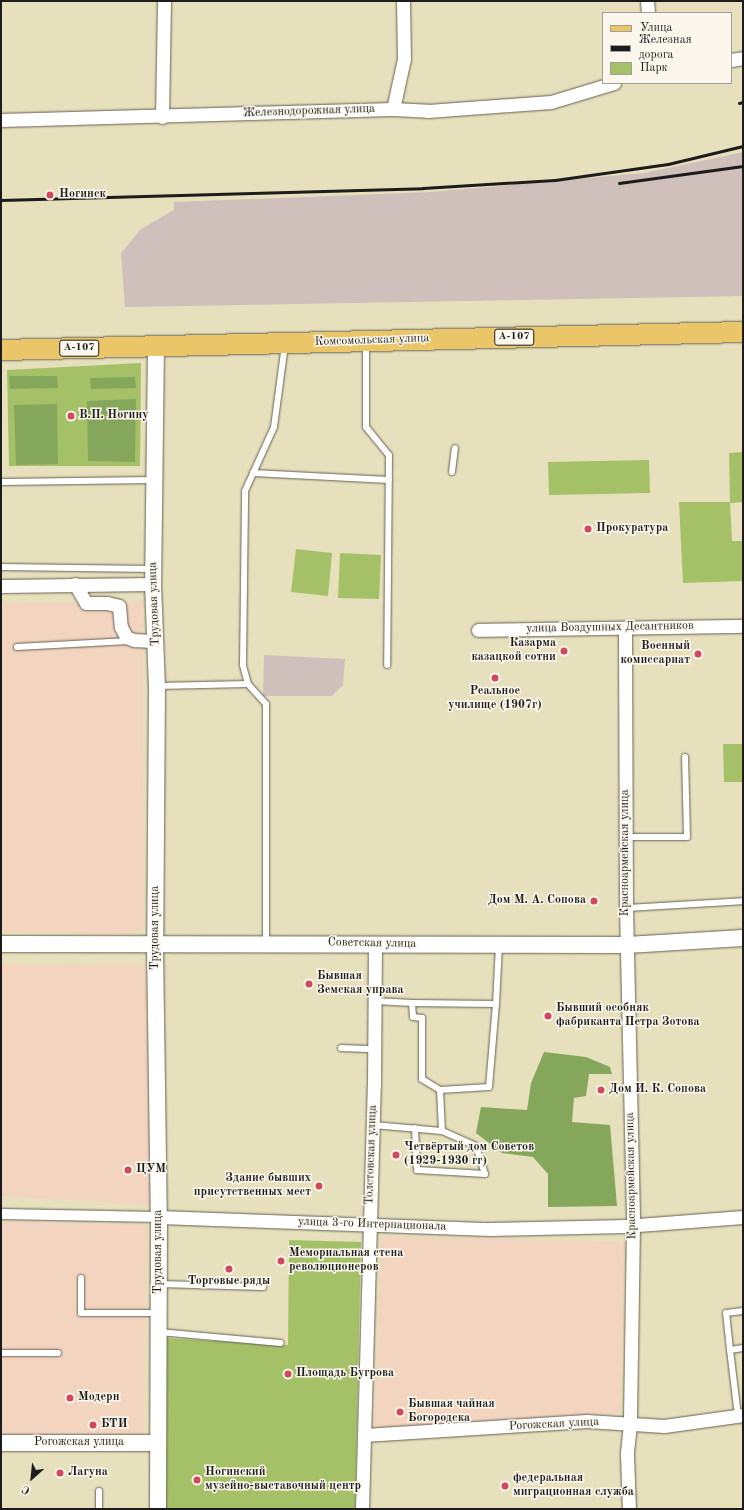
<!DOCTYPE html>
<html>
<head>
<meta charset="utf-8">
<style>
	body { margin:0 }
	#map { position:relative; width:744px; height:1510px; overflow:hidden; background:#e7e0bc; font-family:"Old Standard TT",serif }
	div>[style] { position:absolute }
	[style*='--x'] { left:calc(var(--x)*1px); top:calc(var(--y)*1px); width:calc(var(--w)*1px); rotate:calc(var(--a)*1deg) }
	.built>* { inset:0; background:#f3d4bf }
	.industrial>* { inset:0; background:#cfc0bb }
	.green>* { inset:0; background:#a5c168 }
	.forest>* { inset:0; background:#84a75c }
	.roads { filter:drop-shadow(0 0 1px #636154) drop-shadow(0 0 1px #636154) }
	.service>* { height:6px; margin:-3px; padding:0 3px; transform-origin:3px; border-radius:3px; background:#fff }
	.pedestrian>* { height:10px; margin:-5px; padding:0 5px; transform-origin:5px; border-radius:5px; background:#fff }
	.minor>* { height:13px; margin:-6.5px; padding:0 6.5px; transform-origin:6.5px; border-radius:6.5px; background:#fff }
	.tertiary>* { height:16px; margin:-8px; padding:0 8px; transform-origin:8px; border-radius:8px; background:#fff }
	.primary>* { height:20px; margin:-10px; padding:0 10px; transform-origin:10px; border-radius:10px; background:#ebc669 }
	.rail>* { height:3px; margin:-1.5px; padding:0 1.5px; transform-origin:1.5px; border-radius:1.5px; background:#1c1c1c }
	.dots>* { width:11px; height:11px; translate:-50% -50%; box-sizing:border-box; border:2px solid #fbf7ec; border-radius:50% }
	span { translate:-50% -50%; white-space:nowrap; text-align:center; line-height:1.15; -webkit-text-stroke:3px #fbf7ec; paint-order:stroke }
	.shield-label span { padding:1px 3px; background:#fbf7ec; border:1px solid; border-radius:3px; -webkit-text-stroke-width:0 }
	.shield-label { font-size:11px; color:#1c1c1c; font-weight:700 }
	.street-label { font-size:12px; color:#1c1c1c }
	.poi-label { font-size:12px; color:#1c1c1c; font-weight:700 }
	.left { translate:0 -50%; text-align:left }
	.right { translate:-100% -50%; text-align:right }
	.frame { position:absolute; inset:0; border:2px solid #1c1c1c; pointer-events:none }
	.legend { position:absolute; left:602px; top:12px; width:130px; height:72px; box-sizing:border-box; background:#fbf7ec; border:1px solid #a29f99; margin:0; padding:5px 7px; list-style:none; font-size:12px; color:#1c1c1c }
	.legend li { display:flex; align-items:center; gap:8px; height:20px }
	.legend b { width:20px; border:1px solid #a29f99 }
	.north { position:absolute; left:12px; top:1458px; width:40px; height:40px; -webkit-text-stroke:3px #fbf7ec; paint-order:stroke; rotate:207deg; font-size:11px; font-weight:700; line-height:16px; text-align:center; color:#1c1c1c }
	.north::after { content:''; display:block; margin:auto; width:14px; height:18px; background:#1c1c1c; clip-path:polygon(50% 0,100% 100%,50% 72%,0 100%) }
</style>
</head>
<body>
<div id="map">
	<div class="built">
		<i style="clip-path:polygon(143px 601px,144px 926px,134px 934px,1px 932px,1px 603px)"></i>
		<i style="clip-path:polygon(1px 964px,146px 965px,151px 1205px,1px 1196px)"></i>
		<i style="clip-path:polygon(1px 1222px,147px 1225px,144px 1434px,1px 1434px)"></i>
		<i style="clip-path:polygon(382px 1236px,625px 1242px,620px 1413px,374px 1430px)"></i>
	</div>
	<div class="industrial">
		<i style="clip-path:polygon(743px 152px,743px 296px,125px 307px,121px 253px,141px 229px,174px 210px,174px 202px,430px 192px,644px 173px)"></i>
		<i style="clip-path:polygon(264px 655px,345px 659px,343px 685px,332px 696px,263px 696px)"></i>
	</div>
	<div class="green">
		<i style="clip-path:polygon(141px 363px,140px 466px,9px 466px,7px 370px)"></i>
		<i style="clip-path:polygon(743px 452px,743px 502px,730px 503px,732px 541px,743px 541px,743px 581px,683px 583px,679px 502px,730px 502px,729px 453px)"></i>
		<i style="clip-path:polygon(649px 460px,650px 493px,549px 495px,548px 462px)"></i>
		<i style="clip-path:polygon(296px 549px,332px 553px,328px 596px,291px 592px)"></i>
		<i style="clip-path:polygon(340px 553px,381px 555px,379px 599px,338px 598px)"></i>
		<i style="clip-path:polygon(723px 744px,743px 744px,743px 782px,724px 782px)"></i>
		<i style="clip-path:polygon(289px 1240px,361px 1242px,355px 1509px,165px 1509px,164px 1338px,288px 1345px)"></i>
	</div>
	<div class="forest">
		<i style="clip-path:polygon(9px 376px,57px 376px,58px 388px,10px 389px)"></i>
		<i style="clip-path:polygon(135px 377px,136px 388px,91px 389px,90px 378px)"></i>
		<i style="clip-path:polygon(136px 399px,135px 462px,88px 461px,87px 401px)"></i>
		<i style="clip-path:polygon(57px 404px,58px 464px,16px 465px,14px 405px)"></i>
		<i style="clip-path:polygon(544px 1052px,586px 1057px,610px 1067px,612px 1074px,589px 1074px,586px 1096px,574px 1098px,572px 1122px,610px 1125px,617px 1206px,548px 1207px,548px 1174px,533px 1157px,502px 1153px,476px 1133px,481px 1107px,527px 1110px,531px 1083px)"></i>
	</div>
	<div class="roads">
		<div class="service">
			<i style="--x:366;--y:343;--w:84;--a:90"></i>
			<i style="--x:366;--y:427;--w:36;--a:51"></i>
			<i style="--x:389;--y:455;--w:210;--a:90.5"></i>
			<i style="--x:452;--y:472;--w:24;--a:-83"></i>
			<i style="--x:253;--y:473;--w:136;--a:2.9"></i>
			<i style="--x:1;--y:482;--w:152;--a:-0.8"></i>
			<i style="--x:1;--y:567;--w:152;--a:0.8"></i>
			<i style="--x:17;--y:647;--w:112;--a:-3.1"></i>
			<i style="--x:158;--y:686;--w:90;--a:-1.3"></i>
			<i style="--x:625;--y:837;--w:62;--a:0"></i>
			<i style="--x:687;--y:837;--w:80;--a:-91.4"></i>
			<i style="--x:626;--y:908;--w:117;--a:-3.4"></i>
			<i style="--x:266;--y:943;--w:239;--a:-90"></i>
			<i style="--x:266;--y:704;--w:27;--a:-132"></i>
			<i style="--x:248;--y:684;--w:20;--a:-105"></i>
			<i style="--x:243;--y:665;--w:174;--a:-89.3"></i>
			<i style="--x:245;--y:491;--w:70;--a:-65.6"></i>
			<i style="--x:274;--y:427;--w:83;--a:-82.4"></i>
			<i style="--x:412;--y:1003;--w:84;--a:0.7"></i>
			<i style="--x:496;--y:1004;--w:59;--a:-87.1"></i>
			<i style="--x:341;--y:1048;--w:33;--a:2"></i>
			<i style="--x:440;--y:1090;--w:49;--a:-3.5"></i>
			<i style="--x:489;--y:1087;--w:83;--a:-85.2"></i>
			<i style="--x:373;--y:1125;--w:69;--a:5"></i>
			<i style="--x:442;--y:1131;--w:41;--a:-92.8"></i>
			<i style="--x:440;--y:1090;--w:21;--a:-149"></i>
			<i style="--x:422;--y:1079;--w:61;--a:-90"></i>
			<i style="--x:422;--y:1018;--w:9;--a:-174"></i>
			<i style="--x:413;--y:1017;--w:14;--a:-94"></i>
			<i style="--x:412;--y:1003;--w:37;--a:-177"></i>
			<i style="--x:415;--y:1128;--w:42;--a:87.3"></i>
			<i style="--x:417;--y:1170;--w:68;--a:3.4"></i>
			<i style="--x:485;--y:1174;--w:29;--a:-108"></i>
			<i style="--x:476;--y:1146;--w:37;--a:-156"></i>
			<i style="--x:81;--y:1278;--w:35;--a:90"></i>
			<i style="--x:81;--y:1313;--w:77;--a:0"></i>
			<i style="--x:159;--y:1284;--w:104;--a:1.7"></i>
			<i style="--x:159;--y:1332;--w:122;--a:5.2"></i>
			<i style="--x:730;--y:1350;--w:37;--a:-96"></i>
			<i style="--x:726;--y:1313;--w:17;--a:-7"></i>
			<i style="--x:1;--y:1353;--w:57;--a:0"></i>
			<i style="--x:738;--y:1416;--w:66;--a:-96.9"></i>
			<i style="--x:730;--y:1350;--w:13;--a:-9"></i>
			<i style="--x:99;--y:1491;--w:18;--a:90"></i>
		</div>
		<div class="pedestrian">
			<i style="--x:1;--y:1214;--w:158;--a:1.1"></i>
		</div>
		<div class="minor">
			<i style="--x:647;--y:1;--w:12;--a:85"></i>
			<i style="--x:731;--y:60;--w:12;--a:-9"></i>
			<i style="--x:393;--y:109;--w:51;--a:-77.6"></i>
			<i style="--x:404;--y:59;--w:58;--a:-91"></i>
			<i style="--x:162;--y:117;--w:116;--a:-89"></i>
			<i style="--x:1;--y:120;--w:392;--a:-1.6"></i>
			<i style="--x:393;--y:109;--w:35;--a:3"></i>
			<i style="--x:428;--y:111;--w:123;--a:-4.2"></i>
			<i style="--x:551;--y:102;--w:66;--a:-16.8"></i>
			<i style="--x:75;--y:584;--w:22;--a:60"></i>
			<i style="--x:86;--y:603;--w:21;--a:0"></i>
			<i style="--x:107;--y:603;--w:12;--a:14"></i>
			<i style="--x:119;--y:606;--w:21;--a:85"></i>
			<i style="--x:121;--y:627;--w:11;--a:63"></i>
			<i style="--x:126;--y:637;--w:9;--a:21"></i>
			<i style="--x:134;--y:640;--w:22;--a:3"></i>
			<i style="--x:1;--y:586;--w:152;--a:-0.8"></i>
			<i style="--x:625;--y:628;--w:280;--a:89.8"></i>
			<i style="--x:626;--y:908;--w:318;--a:88.7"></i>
			<i style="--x:633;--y:1226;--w:198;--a:90.9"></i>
			<i style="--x:630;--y:1424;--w:31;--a:96"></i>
			<i style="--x:627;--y:1455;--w:54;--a:87.9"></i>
			<i style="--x:478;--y:630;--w:265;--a:-0.9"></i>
			<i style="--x:159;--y:1217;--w:331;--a:2.1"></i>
			<i style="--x:490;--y:1229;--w:135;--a:-1.3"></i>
			<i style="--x:625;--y:1226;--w:118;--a:-4.4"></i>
			<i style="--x:364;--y:1435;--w:223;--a:-3.6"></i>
			<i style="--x:587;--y:1421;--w:77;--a:3.7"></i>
			<i style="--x:664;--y:1426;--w:80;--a:-7.9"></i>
			<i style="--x:362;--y:1509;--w:424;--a:-88.4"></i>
			<i style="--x:374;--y:1085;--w:140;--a:-89.6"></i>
		</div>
		<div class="tertiary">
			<i style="--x:156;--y:347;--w:237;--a:90.7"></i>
			<i style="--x:153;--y:584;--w:102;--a:87.8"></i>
			<i style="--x:157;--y:686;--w:259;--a:90.4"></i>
			<i style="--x:155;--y:945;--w:272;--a:89.2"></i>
			<i style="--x:159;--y:1217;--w:292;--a:90.2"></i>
			<i style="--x:1;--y:944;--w:626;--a:0.09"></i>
			<i style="--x:627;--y:945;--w:116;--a:-3.5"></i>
			<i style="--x:1;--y:1443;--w:156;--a:0"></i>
		</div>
		<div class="primary">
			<i style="--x:1;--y:350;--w:742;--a:-1.39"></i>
		</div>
	</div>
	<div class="rail">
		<i style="--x:739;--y:103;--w:4;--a:-14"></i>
		<i style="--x:619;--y:183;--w:125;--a:-7.8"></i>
		<i style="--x:1;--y:200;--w:422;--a:-1.6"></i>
		<i style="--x:423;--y:188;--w:132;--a:-3.5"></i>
		<i style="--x:555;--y:180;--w:114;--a:-8.1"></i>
		<i style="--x:668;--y:164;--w:77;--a:-13.5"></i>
	</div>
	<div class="dots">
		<i style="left:50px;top:195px;background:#d1495b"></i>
		<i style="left:71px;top:416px;background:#d1495b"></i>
		<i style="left:588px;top:529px;background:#d1495b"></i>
		<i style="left:564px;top:651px;background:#d1495b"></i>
		<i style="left:698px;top:654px;background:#d1495b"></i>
		<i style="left:495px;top:678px;background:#d1495b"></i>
		<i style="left:594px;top:901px;background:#d1495b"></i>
		<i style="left:309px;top:984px;background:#d1495b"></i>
		<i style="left:548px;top:1016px;background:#d1495b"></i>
		<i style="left:601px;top:1090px;background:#d1495b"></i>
		<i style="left:396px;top:1155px;background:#d1495b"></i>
		<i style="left:128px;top:1170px;background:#d1495b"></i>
		<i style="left:319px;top:1186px;background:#d1495b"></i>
		<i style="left:281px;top:1261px;background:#d1495b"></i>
		<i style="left:229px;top:1269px;background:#d1495b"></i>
		<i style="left:288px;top:1374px;background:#d1495b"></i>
		<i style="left:70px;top:1398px;background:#d1495b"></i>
		<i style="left:400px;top:1412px;background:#d1495b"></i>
		<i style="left:93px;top:1425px;background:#d1495b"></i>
		<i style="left:60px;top:1473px;background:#d1495b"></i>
		<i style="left:197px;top:1480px;background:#d1495b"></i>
		<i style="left:505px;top:1486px;background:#d1495b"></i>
	</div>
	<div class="shield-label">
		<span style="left:514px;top:337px">А-107</span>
		<span style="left:79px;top:348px">А-107</span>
	</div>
	<div class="street-label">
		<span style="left:309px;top:112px;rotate:-2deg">Железнодорожная улица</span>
		<span style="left:372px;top:341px;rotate:-2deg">Комсомольская улица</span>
		<span style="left:155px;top:604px;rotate:-92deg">Трудовая улица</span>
		<span style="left:610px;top:628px;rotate:-1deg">улица Воздушных Десантников</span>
		<span style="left:626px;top:853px;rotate:-90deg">Красноармейская улица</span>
		<span style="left:156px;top:928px;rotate:-90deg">Трудовая улица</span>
		<span style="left:372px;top:944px;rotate:1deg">Советская улица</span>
		<span style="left:372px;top:1155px;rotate:-88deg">Толстовская улица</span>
		<span style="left:632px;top:1176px;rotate:-91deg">Красноармейская улица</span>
		<span style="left:372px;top:1225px;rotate:2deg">улица 3-го Интернационала</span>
		<span style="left:159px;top:1252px;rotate:-90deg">Трудовая улица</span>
		<span style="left:554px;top:1425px;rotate:-3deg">Рогожская улица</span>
		<span style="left:79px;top:1443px">Рогожская улица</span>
	</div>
	<div class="poi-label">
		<span class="left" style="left:59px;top:195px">Ногинск</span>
		<span class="left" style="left:79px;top:416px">В.П. Ногину</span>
		<span class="left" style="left:596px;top:529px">Прокуратура</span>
		<span class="right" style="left:556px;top:651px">Казарма<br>казацкой сотни</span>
		<span class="right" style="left:690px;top:654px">Военный<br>комиссариат</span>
		<span style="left:495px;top:699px">Реальное<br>училище (1907г)</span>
		<span class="right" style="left:586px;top:901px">Дом М. А. Сопова</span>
		<span class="left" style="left:317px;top:984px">Бывшая<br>Земская управа</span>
		<span class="left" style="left:556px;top:1016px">Бывший особняк<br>фабриканта Петра Зотова</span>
		<span class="left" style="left:609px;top:1090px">Дом И. К. Сопова</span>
		<span class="left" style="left:404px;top:1155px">Четвёртый дом Советов<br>(1929-1930 гг)</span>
		<span class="left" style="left:136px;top:1170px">ЦУМ</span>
		<span class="right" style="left:311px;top:1186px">Здание бывших<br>присутственных мест</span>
		<span class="left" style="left:289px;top:1261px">Мемориальная стена<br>революционеров</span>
		<span style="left:229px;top:1282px">Торговые ряды</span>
		<span class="left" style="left:296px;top:1374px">Площадь Бугрова</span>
		<span class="left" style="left:78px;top:1398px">Модерн</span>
		<span class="left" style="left:408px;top:1412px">Бывшая чайная<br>Богородска</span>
		<span class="left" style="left:101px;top:1425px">БТИ</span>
		<span class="left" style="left:68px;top:1473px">Лагуна</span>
		<span class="left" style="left:205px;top:1480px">Ногинский<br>музейно-выставочный центр</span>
		<span class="left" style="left:513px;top:1486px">федеральная<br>миграционная служба</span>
	</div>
	<div class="frame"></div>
	<ul class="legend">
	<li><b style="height:5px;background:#ebc669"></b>Улица</li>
	<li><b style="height:5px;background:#1c1c1c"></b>Железная дорога</li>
	<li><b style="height:11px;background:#a5c168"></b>Парк</li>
	</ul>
	<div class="north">С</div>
</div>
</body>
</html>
